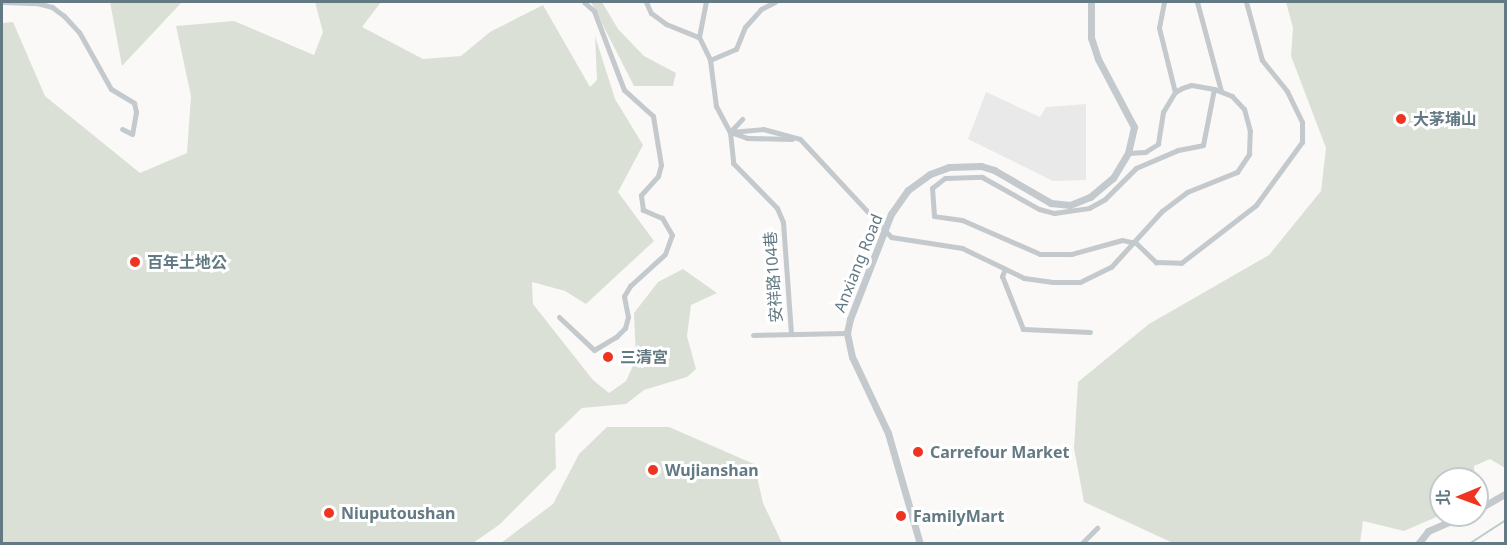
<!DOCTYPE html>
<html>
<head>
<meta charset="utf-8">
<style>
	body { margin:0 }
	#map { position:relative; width:1507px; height:545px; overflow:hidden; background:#faf9f7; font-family:"Noto Sans","Noto Sans TC",sans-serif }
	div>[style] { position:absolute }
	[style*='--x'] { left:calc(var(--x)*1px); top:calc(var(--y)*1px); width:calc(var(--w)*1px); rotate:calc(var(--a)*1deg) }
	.built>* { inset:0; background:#e8e9e8 }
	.green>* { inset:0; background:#dbe0d6 }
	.stream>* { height:2px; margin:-1px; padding:0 1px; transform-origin:1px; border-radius:1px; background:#b9cacc }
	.minor>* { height:5px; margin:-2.5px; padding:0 2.5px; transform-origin:2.5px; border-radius:2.5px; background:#c3c9cc }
	.tertiary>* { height:7px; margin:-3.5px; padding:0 3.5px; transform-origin:3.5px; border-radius:3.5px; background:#c3c9cc }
	.dots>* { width:16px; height:16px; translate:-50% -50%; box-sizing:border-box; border:3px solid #fff; border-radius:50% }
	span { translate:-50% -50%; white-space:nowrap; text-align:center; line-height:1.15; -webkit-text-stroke:6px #fff; paint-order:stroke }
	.poi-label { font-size:16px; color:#637a84; font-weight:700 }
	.left { translate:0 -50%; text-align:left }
	.street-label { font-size:16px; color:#637a84 }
	.frame { position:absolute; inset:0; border:3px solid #637a84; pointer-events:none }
	.north { position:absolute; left:1429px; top:467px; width:60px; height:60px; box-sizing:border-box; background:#fff; border:2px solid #c1cace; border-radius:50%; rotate:269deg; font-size:16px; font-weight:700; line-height:24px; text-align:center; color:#637a84 }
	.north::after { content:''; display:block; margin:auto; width:21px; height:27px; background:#ef3422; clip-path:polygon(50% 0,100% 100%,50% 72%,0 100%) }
</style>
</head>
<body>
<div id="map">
	<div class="built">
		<i style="clip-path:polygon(986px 92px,1040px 117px,1046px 107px,1086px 104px,1086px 180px,1053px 181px,968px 139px)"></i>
	</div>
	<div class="green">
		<i style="clip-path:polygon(110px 2px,182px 2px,122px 66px)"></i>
		<i style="clip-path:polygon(315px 2px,381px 2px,362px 27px,423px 59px,461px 56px,490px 32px,543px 5px,590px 87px,597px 80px,595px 36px,615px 99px,643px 145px,618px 192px,654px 241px,586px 304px,565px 291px,532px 282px,533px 304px,593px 380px,609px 393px,626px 381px,636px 359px,634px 313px,658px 282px,683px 269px,717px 293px,691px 305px,687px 336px,696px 369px,687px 377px,644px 390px,626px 404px,582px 408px,555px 434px,556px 468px,499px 525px,473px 543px,2px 543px,2px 23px,13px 22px,45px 96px,140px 173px,187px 153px,191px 96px,176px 26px,234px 21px,314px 55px,323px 32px)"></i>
		<i style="clip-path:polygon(591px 2px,602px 2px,618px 29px,644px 56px,676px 73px,673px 86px,634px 86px)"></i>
		<i style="clip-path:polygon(1286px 2px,1505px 2px,1505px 468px,1490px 459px,1474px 466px,1475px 479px,1441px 479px,1441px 515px,1404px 531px,1363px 521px,1360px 543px,1173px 543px,1084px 502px,1074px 448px,1078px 382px,1149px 324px,1269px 255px,1321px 191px,1326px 148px,1291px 56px,1293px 28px)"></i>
		<i style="clip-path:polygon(607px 427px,669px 427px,754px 464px,763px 503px,782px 543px,501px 543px,553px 504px,579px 454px)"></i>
	</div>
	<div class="stream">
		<i style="--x:1469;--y:544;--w:44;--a:-33"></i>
	</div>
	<div class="minor">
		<i style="--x:3;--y:2;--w:34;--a:2"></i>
		<i style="--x:37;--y:3;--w:16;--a:15"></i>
		<i style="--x:52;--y:7;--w:15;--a:37"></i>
		<i style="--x:64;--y:16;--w:22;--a:47"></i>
		<i style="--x:79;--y:32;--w:65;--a:60.7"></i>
		<i style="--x:111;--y:89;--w:27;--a:31"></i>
		<i style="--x:134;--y:103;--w:9;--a:77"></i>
		<i style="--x:136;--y:112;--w:22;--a:100"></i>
		<i style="--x:132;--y:134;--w:11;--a:-153"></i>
		<i style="--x:646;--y:2;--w:12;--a:66"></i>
		<i style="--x:651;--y:13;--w:19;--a:36"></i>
		<i style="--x:666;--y:24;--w:35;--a:22"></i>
		<i style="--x:699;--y:37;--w:25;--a:64"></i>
		<i style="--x:710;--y:60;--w:46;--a:82.6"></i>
		<i style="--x:716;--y:106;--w:30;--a:62"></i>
		<i style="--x:730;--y:132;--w:31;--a:84"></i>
		<i style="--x:733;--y:163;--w:63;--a:45.6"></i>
		<i style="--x:777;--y:208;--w:15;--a:67"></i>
		<i style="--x:783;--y:222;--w:111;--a:85.9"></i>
		<i style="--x:1164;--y:2;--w:26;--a:101"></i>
		<i style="--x:1159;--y:28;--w:66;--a:76"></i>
		<i style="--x:1197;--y:2;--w:92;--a:74.9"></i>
		<i style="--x:699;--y:37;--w:36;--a:-79"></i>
		<i style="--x:710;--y:60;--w:28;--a:-23"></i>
		<i style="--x:736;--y:49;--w:24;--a:-68"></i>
		<i style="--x:745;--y:27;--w:24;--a:-48"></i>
		<i style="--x:761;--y:9;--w:16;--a:-27"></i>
		<i style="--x:730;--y:132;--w:33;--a:-5"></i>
		<i style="--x:763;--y:129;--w:38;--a:15"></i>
		<i style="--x:800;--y:139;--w:134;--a:47.1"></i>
		<i style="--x:891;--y:237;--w:72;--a:8.8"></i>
		<i style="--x:962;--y:248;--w:69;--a:25.8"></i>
		<i style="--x:1024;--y:278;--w:29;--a:8"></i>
		<i style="--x:1053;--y:282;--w:27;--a:0"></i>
		<i style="--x:1080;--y:282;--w:34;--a:-26"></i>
		<i style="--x:1111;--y:267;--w:76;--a:-47.7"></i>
		<i style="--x:1162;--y:211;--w:31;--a:-37"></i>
		<i style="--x:1187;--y:192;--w:54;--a:-21.8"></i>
		<i style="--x:1237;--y:172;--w:22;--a:-56"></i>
		<i style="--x:1249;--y:154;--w:23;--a:-88"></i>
		<i style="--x:1250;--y:131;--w:23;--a:-105"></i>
		<i style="--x:1244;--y:109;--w:18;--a:-133"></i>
		<i style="--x:1232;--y:96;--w:19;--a:-159"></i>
		<i style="--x:1214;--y:89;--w:23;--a:-170"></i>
		<i style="--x:1191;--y:85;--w:9;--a:162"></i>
		<i style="--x:1182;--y:88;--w:8;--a:150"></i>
		<i style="--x:1175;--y:92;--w:23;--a:121"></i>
		<i style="--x:1163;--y:112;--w:32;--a:99"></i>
		<i style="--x:1158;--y:144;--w:15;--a:148"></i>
		<i style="--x:1145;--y:152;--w:17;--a:177"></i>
		<i style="--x:730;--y:132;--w:18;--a:19"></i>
		<i style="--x:747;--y:138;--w:45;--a:1.3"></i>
		<i style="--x:730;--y:132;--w:18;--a:-47"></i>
		<i style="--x:1136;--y:243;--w:14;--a:-168"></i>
		<i style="--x:1122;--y:240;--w:53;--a:164.6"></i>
		<i style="--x:1071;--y:254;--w:31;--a:180"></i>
		<i style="--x:1040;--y:254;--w:85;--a:-156.4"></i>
		<i style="--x:962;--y:220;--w:28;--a:-172"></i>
		<i style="--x:934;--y:216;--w:28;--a:-94"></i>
		<i style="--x:932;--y:188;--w:16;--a:-38"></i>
		<i style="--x:945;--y:178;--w:37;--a:-2"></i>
		<i style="--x:982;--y:177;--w:65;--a:29.3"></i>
		<i style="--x:1039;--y:209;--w:16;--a:15"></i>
		<i style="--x:1054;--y:213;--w:35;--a:-8"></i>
		<i style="--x:1089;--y:208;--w:18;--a:-29"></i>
		<i style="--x:1105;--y:199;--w:44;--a:-45"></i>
		<i style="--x:1136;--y:168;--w:46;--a:-23.2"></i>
		<i style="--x:1178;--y:150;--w:25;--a:-11"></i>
		<i style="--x:1203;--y:145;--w:57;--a:-78.9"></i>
		<i style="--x:1136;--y:243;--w:28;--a:44"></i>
		<i style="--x:1156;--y:262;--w:25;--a:2"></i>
		<i style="--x:1181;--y:263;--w:95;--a:-37.7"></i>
		<i style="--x:1256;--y:205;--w:78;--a:-53.9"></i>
		<i style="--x:1302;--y:142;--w:20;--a:-90"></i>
		<i style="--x:1302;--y:122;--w:34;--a:-116"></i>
		<i style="--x:1287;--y:91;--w:40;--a:-129"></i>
		<i style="--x:1262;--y:60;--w:60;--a:-105.4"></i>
		<i style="--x:1005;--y:269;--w:8;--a:113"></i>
		<i style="--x:1002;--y:276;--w:57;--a:68.4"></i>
		<i style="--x:1023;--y:329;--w:67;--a:2.6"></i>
		<i style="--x:559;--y:317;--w:48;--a:43.3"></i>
		<i style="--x:594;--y:350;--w:26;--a:-31"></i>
		<i style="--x:616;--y:337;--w:13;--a:-45"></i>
		<i style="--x:625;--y:328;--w:11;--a:-75"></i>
		<i style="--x:628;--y:317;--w:21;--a:-101"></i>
		<i style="--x:624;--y:296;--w:12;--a:-59"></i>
		<i style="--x:630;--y:286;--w:47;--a:-42.4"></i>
		<i style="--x:665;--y:254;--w:20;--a:-70"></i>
		<i style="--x:672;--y:235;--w:20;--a:-120"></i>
		<i style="--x:662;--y:218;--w:21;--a:-157"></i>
		<i style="--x:643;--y:210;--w:15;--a:-98"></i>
		<i style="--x:641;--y:195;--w:25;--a:-48"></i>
		<i style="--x:658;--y:176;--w:11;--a:-75"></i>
		<i style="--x:661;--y:165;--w:50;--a:-99.3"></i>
		<i style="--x:653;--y:116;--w:39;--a:-138"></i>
		<i style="--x:624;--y:90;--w:85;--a:-110.8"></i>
		<i style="--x:594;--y:11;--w:13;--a:-138"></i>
		<i style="--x:753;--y:335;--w:94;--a:-1.2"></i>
		<i style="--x:1081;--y:544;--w:23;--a:-45"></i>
	</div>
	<div class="tertiary">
		<i style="--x:1477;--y:510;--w:34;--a:-30"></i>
		<i style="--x:920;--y:544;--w:116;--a:-106.1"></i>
		<i style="--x:888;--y:433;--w:84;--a:-115.3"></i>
		<i style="--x:852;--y:357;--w:25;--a:-102"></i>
		<i style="--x:847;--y:333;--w:14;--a:-78"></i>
		<i style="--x:850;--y:319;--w:113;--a:-68.7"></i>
		<i style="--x:891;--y:214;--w:29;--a:-55"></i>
		<i style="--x:908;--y:190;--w:27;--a:-36"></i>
		<i style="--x:930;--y:174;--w:20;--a:-20"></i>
		<i style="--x:949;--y:167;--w:32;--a:-2"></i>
		<i style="--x:981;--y:166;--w:14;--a:17"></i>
		<i style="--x:994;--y:170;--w:66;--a:30.1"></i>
		<i style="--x:1051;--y:203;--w:19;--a:6"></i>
		<i style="--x:1070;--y:205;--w:22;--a:-22"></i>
		<i style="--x:1090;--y:197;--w:30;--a:-40"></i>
		<i style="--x:1113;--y:178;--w:29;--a:-59"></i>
		<i style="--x:1128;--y:153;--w:27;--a:-77"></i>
		<i style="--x:1134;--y:127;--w:77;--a:-117.9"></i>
		<i style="--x:1098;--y:59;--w:22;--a:-108"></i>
		<i style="--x:1091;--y:38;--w:36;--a:-90"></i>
		<i style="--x:1418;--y:544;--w:16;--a:-52"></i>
		<i style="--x:1428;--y:531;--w:40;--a:-23.4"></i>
	</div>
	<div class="dots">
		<i style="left:1401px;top:119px;background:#ef3422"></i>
		<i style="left:135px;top:262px;background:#ef3422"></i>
		<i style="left:608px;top:357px;background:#ef3422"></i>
		<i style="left:918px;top:452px;background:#ef3422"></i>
		<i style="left:653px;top:470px;background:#ef3422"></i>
		<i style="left:329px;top:513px;background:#ef3422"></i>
		<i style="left:901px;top:516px;background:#ef3422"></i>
	</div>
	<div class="poi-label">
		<span class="left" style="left:1413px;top:119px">大茅埔山</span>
		<span class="left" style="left:147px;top:262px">百年土地公</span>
		<span class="left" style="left:620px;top:357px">三清宮</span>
		<span class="left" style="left:930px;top:452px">Carrefour Market</span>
		<span class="left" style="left:665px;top:470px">Wujianshan</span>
		<span class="left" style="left:341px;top:513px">Niuputoushan</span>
		<span class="left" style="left:913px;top:516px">FamilyMart</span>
	</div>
	<div class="street-label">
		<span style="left:858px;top:263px;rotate:-68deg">Anxiang Road</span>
		<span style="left:773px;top:277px;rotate:-94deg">安祥路104巷</span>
	</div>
	<div class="frame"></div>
	<div class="north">北</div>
</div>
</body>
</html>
